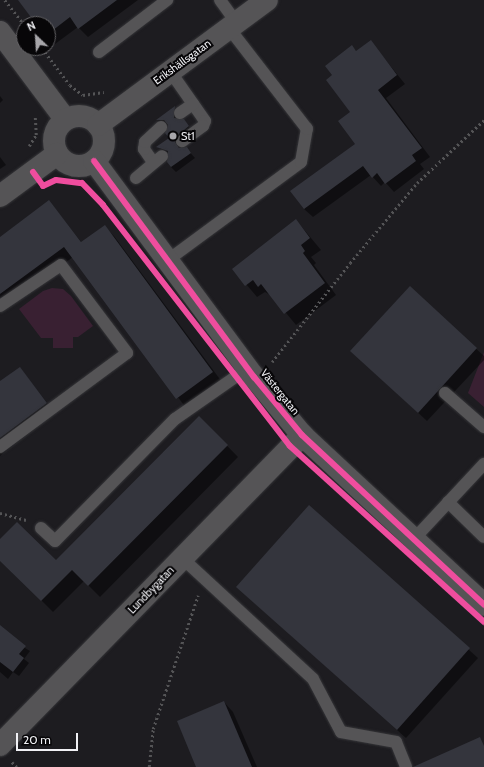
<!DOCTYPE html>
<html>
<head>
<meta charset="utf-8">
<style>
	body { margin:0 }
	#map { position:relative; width:484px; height:767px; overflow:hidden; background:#1d1c20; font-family:Cabin,sans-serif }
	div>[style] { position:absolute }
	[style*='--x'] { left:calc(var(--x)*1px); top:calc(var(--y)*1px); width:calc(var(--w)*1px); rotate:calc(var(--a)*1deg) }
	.green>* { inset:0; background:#392032 }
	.shadow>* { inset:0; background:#0007 }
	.building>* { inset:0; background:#34353d }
	.path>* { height:2.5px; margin-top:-1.25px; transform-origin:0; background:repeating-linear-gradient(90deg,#545456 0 2px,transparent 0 5px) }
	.roads { filter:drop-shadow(0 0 1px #363639) drop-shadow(0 0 1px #363639) }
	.service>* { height:12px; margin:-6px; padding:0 6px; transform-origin:6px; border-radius:6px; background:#555456 }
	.minor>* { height:22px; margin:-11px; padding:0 11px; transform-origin:11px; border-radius:11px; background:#555456 }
	.tertiary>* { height:22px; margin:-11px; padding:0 11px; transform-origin:11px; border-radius:11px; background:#555456 }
	.tertiary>.ring { margin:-11px; padding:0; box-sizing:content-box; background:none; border:22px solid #555456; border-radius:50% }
	.cycleway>* { height:6px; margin:-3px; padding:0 3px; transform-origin:3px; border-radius:3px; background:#ef4d9e }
	.dots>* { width:11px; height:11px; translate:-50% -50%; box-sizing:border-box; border:2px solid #070608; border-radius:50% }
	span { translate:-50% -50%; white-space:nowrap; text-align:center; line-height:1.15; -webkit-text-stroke:4px #070608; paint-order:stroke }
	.street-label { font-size:11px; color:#f1f1f5 }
	.poi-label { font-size:11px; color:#f1f1f5 }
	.left { translate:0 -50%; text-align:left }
	.north { position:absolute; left:16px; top:16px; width:40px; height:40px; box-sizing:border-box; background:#070608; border:1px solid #656467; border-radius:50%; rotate:335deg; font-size:11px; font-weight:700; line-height:16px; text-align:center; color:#f1f1f5 }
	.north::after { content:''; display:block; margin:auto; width:14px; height:18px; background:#a7a6aa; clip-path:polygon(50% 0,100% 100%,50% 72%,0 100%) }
	.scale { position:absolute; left:16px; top:733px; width:62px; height:18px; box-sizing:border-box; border:2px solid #f1f1f5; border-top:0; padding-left:5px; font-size:12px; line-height:14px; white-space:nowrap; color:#f1f1f5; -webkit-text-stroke:3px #070608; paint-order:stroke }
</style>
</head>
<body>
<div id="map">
	<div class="green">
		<i style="clip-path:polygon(52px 288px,63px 289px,71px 296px,93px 326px,78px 337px,73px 337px,73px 348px,53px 348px,53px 338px,41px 338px,19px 309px,43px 291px)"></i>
		<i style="clip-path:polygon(484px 352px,484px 407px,468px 393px)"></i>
	</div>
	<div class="shadow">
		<i style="clip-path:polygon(20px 0,138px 0,88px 37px,78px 27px,55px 44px,48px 37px,48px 24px,37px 24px)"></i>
		<i style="clip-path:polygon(371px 42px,405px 84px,386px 98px,430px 157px,420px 164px,424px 169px,394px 192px,385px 182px,381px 186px,371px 175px,313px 217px,304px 209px,357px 144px,351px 112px,333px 75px,352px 47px,357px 52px)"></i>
		<i style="clip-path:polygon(0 96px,3px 100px,0 103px)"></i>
		<i style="clip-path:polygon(175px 108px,180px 112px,179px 119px,184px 120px,193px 132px,183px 140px,179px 148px,186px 148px,195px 158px,176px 172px,171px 167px,169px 154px,158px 147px,170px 139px,169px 126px,157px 120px)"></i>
		<i style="clip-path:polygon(0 157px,6px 165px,0 169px)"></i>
		<i style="clip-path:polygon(49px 201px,82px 243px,104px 226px,114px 236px,222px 382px,186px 408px,73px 257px,0 311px,0 238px)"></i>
		<i style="clip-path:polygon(296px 220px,321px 250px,311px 257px,316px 263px,314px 265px,336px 295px,296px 325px,272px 296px,265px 292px,257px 297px,233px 269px)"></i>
		<i style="clip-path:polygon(410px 288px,484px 356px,484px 360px,427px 421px,361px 360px)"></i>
		<i style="clip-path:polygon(20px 368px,55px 413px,0 456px,0 382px)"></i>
		<i style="clip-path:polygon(199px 417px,238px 457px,100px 597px,84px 581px,53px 612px,0 559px,0 541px,56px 561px)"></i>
		<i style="clip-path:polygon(310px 507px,478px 658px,406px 738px,247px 596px)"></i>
		<i style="clip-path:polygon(0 633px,30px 651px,24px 659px,29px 663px,19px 676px,13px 672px,8px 679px,0 672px)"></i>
		<i style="clip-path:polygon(224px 702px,233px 712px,257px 767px,197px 767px)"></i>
	</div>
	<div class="building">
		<i style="clip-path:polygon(18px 0,117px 0,78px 29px,70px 17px,48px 34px,48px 24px,36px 24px)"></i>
		<i style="clip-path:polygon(371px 40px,397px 75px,378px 90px,422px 148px,412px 155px,416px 161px,385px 184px,377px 173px,372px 178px,363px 166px,304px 209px,290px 191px,355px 144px,338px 121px,350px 112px,326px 80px,332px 75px,325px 66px,352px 45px,356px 51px)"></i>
		<i style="clip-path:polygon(175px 106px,174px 118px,184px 119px,189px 126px,178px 135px,175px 142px,179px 148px,187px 147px,191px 153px,171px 167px,167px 162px,168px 151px,156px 147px,169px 138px,165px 133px,168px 125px,164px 120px,156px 120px)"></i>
		<i style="clip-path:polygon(49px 200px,81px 242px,105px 225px,213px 372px,176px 399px,64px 247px,0 294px,0 237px)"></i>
		<i style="clip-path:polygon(296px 219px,310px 238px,301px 245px,305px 251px,303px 253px,325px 283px,284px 314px,261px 284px,258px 287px,253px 280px,245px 286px,232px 269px)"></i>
		<i style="clip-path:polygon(410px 286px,477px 348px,418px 413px,350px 351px)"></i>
		<i style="clip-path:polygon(20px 367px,47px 403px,0 438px,0 381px)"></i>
		<i style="clip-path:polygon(199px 416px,228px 445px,88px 586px,72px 570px,41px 601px,0 561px,0 539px,17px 522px,56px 560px)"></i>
		<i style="clip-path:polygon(309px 505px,470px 648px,397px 730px,236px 587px)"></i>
		<i style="clip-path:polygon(0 625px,26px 646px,19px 654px,24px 658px,13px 672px,0 662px)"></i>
		<i style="clip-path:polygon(224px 701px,252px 767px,196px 767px,177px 721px)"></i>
		<i style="clip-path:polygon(480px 737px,484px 746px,484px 767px,413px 767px)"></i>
	</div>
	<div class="path">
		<i style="--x:5;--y:0;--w:31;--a:52"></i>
		<i style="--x:42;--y:48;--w:46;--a:52.9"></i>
		<i style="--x:70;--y:85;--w:16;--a:38"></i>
		<i style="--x:83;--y:95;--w:21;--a:-8"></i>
		<i style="--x:29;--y:146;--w:13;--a:-58"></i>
		<i style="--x:36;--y:135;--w:20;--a:-93"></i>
		<i style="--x:272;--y:362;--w:126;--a:-51.8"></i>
		<i style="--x:350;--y:263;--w:104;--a:-50.1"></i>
		<i style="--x:417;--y:183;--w:92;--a:-43.2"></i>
		<i style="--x:0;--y:513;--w:27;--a:15"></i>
		<i style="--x:12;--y:762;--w:7;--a:45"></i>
		<i style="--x:149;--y:767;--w:38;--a:-84"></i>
		<i style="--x:153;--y:729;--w:141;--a:-71.4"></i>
	</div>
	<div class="roads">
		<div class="service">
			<i style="--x:220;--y:0;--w:29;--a:54"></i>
			<i style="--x:99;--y:52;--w:86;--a:-37.4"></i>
			<i style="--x:170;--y:71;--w:61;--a:55"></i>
			<i style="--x:205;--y:121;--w:5;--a:112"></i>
			<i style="--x:203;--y:126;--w:26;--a:144"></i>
			<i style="--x:180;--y:113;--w:16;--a:-35"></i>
			<i style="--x:153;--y:162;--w:16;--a:-125"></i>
			<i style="--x:144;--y:149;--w:7;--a:-82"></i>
			<i style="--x:145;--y:142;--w:22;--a:-43"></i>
			<i style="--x:136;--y:178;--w:34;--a:-40"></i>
			<i style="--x:168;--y:260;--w:165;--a:-36.4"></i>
			<i style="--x:301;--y:162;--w:34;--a:-80"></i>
			<i style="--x:307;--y:129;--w:128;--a:-127.7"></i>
			<i style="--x:0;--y:306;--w:73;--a:-33.9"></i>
			<i style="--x:61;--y:265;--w:110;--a:53.1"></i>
			<i style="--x:127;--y:353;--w:158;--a:143.5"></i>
			<i style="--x:445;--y:393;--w:52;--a:41.1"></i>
			<i style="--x:448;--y:502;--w:50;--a:44.2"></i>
			<i style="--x:41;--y:528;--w:19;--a:43"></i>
			<i style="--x:55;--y:541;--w:171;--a:-45.5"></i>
			<i style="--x:175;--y:419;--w:89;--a:-34.9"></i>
			<i style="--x:414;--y:539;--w:103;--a:-47"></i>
			<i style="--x:182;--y:558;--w:178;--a:42.7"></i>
			<i style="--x:313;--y:679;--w:60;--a:62.2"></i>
			<i style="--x:341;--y:732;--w:56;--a:10.3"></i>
			<i style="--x:396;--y:742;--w:27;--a:68"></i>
		</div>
		<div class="minor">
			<i style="--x:0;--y:745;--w:433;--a:-45.7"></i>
		</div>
		<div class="tertiary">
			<i style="--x:0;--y:32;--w:109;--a:53.2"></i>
			<i class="ring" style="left:54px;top:116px;width:28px;height:28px"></i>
			<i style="--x:98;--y:125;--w:210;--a:-36.5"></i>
			<i style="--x:94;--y:161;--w:269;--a:53.5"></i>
			<i style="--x:254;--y:377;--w:75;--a:50.4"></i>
			<i style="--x:302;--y:435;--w:249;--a:43"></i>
			<i style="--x:0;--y:196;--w:71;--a:-36.4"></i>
		</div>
	</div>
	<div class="cycleway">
		<i style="--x:94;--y:161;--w:269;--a:53.5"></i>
		<i style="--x:254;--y:377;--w:75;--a:50.4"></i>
		<i style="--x:302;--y:435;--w:249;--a:43"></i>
		<i style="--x:33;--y:172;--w:17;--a:54"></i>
		<i style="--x:43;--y:186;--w:14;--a:-25"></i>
		<i style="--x:56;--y:180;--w:26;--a:7"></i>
		<i style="--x:82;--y:183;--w:30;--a:46"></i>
		<i style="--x:103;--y:205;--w:305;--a:52.2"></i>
		<i style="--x:290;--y:446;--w:262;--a:42.2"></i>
	</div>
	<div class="dots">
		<i style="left:173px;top:136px;background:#a7a6aa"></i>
	</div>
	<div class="street-label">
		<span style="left:182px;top:62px;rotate:-36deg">Erikshällsgatan</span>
		<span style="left:280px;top:392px;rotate:51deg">Västergatan</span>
		<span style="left:151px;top:590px;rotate:-46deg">Lundbygatan</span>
	</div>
	<div class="poi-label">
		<span class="left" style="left:181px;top:136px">St1</span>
	</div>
	<div class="north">N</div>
	<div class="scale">20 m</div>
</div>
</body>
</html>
